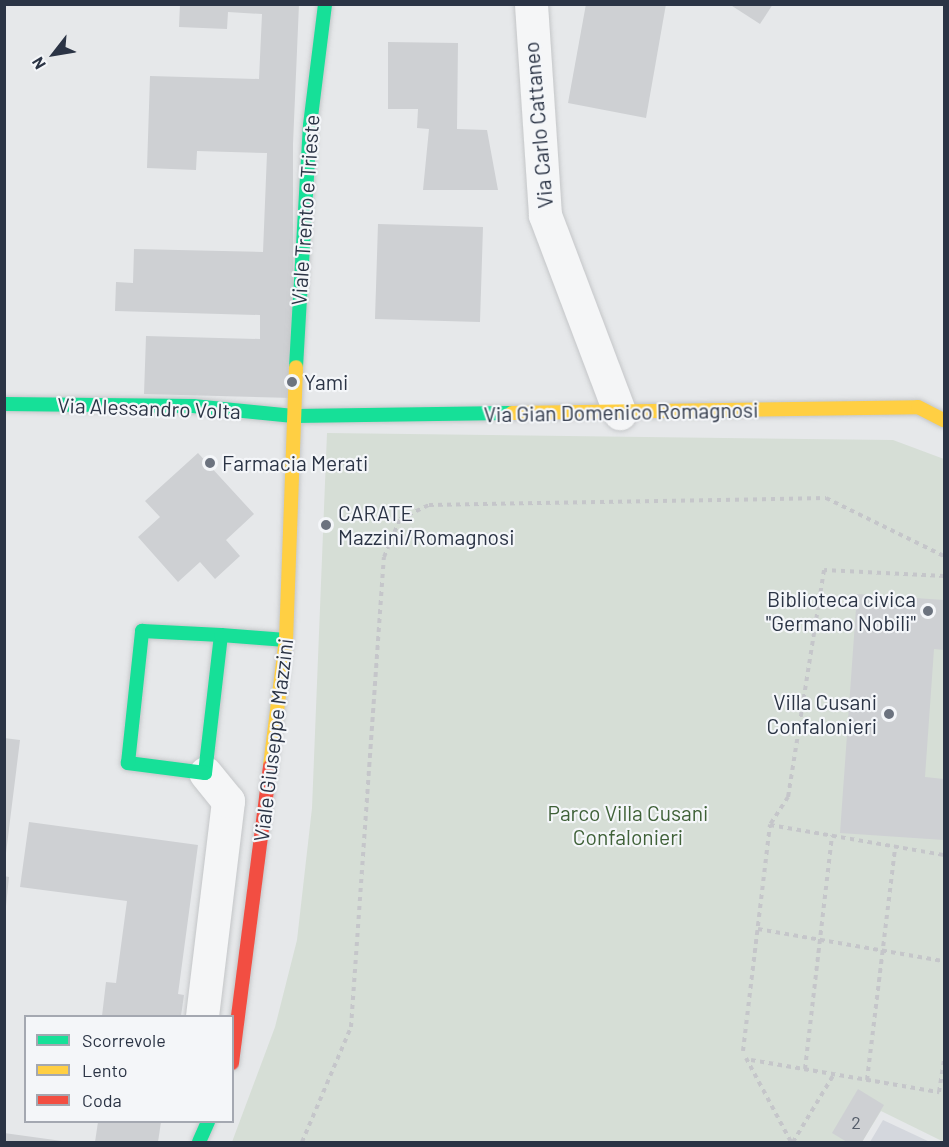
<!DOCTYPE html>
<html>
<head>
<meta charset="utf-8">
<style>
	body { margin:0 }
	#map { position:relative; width:949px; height:1147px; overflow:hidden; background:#e6e8ea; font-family:Barlow,sans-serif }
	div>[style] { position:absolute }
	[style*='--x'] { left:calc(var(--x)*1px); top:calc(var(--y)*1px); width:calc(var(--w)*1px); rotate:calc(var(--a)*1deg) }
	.built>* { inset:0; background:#d4d7dd }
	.green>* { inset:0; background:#d6ded6 }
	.building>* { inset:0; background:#ced0d3 }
	.path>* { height:4px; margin-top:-2px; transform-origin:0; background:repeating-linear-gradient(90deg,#c5c6ca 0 4.5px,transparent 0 9px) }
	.roads { filter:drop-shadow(0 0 2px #c4c6c8) drop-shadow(0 0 2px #c4c6c8) }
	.street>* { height:33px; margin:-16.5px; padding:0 16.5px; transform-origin:16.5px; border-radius:16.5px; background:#f5f6f7 }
	.fast>* { height:14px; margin:-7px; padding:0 7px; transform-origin:7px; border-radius:7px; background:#16e098 }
	.slow>* { height:14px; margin:-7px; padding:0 7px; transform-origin:7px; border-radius:7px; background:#ffcf43 }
	.jam>* { height:14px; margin:-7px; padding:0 7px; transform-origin:7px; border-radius:7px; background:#f24e42 }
	.dots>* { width:16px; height:16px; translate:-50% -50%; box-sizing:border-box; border:3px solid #f4f6f9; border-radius:50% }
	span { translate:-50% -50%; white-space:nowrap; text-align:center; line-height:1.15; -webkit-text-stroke:4.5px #f4f6f9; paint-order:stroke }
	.number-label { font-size:18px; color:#545c69 }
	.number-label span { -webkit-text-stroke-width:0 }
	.street-label { font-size:21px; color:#2b3445 }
	.poi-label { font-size:21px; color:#2b3445 }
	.left { translate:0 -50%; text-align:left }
	.right { translate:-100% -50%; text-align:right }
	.park-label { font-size:21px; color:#3f6138 }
	.frame { position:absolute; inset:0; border:6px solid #2b3445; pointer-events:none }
	.legend { position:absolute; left:24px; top:1015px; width:210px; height:108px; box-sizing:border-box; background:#f4f6f9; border:2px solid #a4a8b1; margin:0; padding:8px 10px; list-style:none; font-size:18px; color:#2b3445 }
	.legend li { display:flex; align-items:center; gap:12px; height:30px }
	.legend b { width:30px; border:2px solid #a4a8b1 }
	.north { position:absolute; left:24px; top:24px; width:60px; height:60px; -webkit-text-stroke:4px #f4f6f9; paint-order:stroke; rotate:239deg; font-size:16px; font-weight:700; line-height:24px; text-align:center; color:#2b3445 }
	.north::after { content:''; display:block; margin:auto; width:21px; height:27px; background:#2b3445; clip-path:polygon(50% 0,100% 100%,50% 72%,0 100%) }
</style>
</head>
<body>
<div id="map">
	<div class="built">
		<i style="clip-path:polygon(883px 1120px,930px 1142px,870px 1142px)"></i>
	</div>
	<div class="green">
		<i style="clip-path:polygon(327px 433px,893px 440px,944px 459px,944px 1142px,881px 1111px,862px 1142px,232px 1142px,275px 1027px,297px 940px,312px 808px)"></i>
	</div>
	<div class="building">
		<i style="clip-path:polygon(180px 4px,299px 4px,293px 144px,293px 398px,144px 394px,146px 336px,260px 339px,260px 315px,115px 311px,116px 282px,133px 283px,134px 249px,263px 252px,267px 153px,197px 151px,196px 170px,147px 168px,150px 76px,259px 79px,262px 14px,228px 12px,227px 29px,179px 27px)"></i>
		<i style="clip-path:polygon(586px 4px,666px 4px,646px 118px,568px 103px)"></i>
		<i style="clip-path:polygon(729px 4px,773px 4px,760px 24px)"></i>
		<i style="clip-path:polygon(388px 42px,458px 43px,457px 129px,487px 130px,498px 190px,423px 190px,429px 129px,417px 128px,418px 109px,388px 109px)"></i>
		<i style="clip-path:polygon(378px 224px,483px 227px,480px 322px,375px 319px)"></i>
		<i style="clip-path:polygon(198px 453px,254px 514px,226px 540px,240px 556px,215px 579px,200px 562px,178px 582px,138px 537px,160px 517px,145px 501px)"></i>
		<i style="clip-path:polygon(857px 594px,944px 600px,944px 650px,934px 649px,925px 777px,944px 779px,944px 840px,840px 833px)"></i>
		<i style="clip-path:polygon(4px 738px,20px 740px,6px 853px,4px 853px)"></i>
		<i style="clip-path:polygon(29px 822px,198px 845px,178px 994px,184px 995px,181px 1016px,102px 1016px,106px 982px,116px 983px,127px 901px,20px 887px)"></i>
		<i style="clip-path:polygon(4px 876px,9px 877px,6px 906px,4px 906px)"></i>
		<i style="clip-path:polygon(858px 1089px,884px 1105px,862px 1142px,847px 1142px,832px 1133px)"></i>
		<i style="clip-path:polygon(98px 1122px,161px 1122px,158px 1142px,95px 1142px)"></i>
		<i style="clip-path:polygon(4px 1133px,62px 1141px,62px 1142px,4px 1142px)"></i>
	</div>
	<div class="path">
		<i style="--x:944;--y:576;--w:120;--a:-177.1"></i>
		<i style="--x:824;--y:570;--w:230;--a:99"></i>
		<i style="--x:788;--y:797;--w:33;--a:123"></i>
		<i style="--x:770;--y:825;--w:177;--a:9.8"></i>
		<i style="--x:758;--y:929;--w:189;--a:9.8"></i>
		<i style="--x:743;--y:1051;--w:228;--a:-83.2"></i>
		<i style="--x:746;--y:1058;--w:95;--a:61.8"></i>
		<i style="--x:751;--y:1060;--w:191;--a:9.7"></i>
		<i style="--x:939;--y:1092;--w:33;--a:-81"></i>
		<i style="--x:805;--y:1069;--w:235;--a:-83.4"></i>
		<i style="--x:867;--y:1080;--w:235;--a:-83.1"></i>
		<i style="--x:302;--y:1142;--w:125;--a:-66.9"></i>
		<i style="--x:351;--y:1027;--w:471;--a:-86"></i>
		<i style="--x:384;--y:557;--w:41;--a:-67.2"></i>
		<i style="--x:400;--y:519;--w:32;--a:-26"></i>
		<i style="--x:429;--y:505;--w:397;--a:-1"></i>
		<i style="--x:826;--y:498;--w:131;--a:26.2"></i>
		<i style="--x:793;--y:1142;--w:79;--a:-58.9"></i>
	</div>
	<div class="roads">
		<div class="street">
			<i style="--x:531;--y:4;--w:211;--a:86.2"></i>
			<i style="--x:545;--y:215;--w:212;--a:69.3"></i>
			<i style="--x:202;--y:1016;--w:217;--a:-83.1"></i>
			<i style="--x:228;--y:801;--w:36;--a:-129"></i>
		</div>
		<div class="fast">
			<i style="--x:296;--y:367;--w:242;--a:-86.7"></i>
			<i style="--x:310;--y:125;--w:122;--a:-82.9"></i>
			<i style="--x:4;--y:404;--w:189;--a:0.6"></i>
			<i style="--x:193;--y:406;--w:101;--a:5.7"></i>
			<i style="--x:294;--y:416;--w:218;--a:-0.8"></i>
			<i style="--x:221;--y:635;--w:139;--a:96.6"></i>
			<i style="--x:205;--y:773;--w:78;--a:-172.6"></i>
			<i style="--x:128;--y:763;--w:133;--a:-83.9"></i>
			<i style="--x:142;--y:631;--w:79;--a:2.9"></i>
			<i style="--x:221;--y:635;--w:65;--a:4.4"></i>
			<i style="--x:199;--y:1142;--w:22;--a:-66"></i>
		</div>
		<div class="slow">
			<i style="--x:512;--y:413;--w:406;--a:-0.8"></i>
			<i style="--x:918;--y:407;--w:29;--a:27"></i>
			<i style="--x:270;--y:766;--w:127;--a:-82.8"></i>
			<i style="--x:286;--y:640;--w:273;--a:-87.9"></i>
		</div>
		<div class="jam">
			<i style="--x:232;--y:1063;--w:299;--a:-82.7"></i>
		</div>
	</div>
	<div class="dots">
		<i style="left:292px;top:382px;background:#6c737f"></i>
		<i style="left:210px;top:463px;background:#6c737f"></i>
		<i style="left:326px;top:525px;background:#6c737f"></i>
		<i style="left:928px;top:611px;background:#6c737f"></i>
		<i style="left:889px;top:714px;background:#6c737f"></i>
	</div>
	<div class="number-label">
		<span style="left:856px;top:1122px">2</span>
	</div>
	<div class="street-label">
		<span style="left:538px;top:125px;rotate:-95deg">Via Carlo Cattaneo</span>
		<span style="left:305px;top:210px;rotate:-86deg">Viale Trento e Trieste</span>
		<span style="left:149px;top:408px;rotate:2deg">Via Alessandro Volta</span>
		<span style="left:621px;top:412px;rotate:-1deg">Via Gian Domenico Romagnosi</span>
		<span style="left:273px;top:740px;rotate:-83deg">Viale Giuseppe Mazzini</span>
	</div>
	<div class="poi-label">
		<span class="left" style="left:304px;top:382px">Yami</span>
		<span class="left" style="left:222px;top:463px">Farmacia Merati</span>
		<span class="left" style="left:338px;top:525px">CARATE<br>Mazzini/Romagnosi</span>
		<span class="right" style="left:916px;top:611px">Biblioteca civica<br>"Germano Nobili"</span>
		<span class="right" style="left:877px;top:714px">Villa Cusani<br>Confalonieri</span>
	</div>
	<div class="park-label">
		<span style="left:628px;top:825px">Parco Villa Cusani<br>Confalonieri</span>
	</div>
	<div class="frame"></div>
	<ul class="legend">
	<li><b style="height:8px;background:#16e098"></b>Scorrevole</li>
	<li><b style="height:8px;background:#ffcf43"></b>Lento</li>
	<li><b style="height:8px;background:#f24e42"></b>Coda</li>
	</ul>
	<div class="north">N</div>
</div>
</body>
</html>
